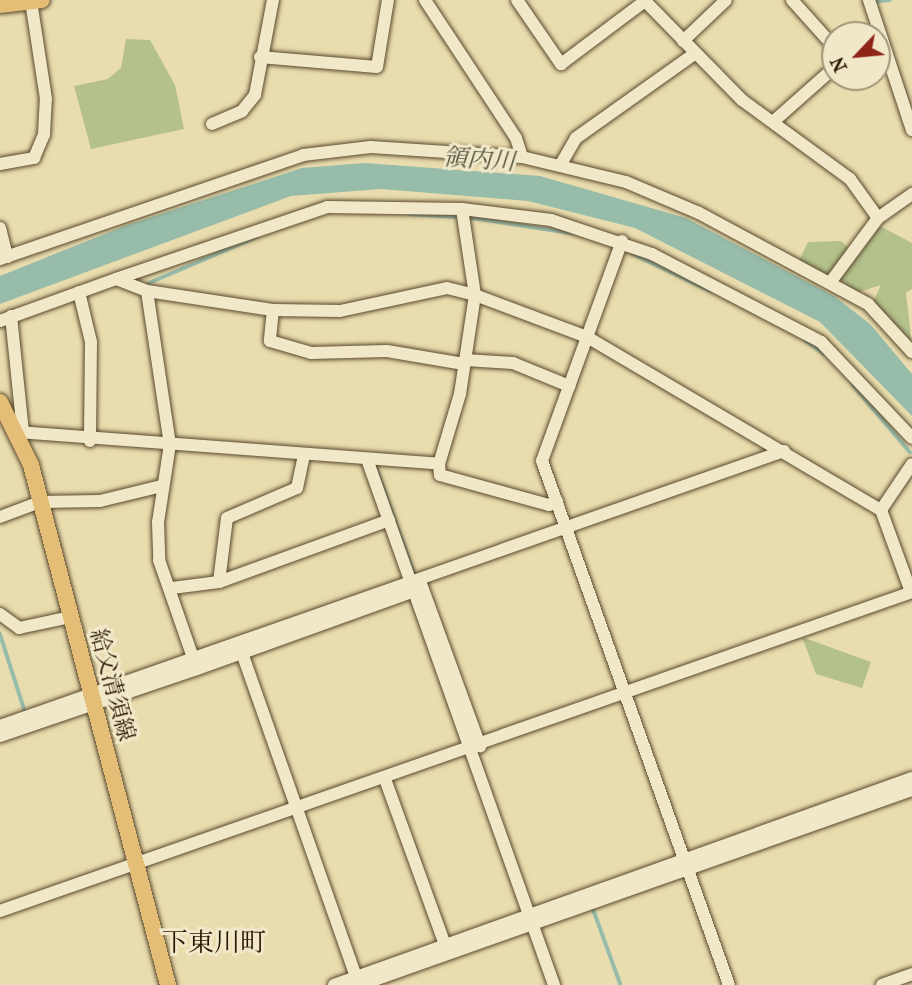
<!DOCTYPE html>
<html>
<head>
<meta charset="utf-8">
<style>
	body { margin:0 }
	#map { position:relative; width:912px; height:985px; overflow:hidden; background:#e9dcae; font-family:"IM FELL French Canon","Noto Serif JP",serif }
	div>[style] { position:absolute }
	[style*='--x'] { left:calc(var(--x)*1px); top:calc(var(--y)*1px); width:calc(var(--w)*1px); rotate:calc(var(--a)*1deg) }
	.green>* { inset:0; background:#b4c18c }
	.water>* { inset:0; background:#97bcaa }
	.stream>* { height:3.5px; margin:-1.75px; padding:0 1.75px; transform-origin:1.75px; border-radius:1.75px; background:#97bcaa }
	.roads { filter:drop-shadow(0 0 2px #59482c) drop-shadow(0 0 2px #59482c) }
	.minor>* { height:12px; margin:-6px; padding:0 6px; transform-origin:6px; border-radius:6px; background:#f1e8ca }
	.major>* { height:16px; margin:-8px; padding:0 8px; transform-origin:8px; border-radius:8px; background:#e4be77 }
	span { translate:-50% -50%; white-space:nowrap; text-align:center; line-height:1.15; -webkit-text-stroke:6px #f1e8ca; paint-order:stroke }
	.street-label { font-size:23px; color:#291600 }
	.water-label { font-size:24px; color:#50503c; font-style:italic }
	.quarter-label { font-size:26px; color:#291600 }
	.north { position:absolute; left:821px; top:21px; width:70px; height:70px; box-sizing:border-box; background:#f1e8ca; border:2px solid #a19479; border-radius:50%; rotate:244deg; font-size:19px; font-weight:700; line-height:28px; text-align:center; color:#291600 }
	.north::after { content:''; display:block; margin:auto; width:24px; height:32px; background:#8f2418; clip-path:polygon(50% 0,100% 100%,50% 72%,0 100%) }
</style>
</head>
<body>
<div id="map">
	<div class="green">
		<i style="clip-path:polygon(126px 39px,150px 40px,175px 85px,184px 129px,91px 149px,74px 86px,108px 79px,121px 68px)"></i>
		<i style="clip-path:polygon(880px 226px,912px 243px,912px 289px,906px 293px,912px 346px,873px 302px,881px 285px,856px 293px,839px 278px)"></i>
		<i style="clip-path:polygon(841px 241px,849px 248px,831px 277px,799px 261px,808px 242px)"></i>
		<i style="clip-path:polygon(802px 637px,871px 662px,862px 688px,816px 674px)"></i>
	</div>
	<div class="water">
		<i style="clip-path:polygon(365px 163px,540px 176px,686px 218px,834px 296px,870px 324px,912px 374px,912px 416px,820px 322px,635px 228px,528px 201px,381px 189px,291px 196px,0 304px,0 276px,127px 225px,302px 168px)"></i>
	</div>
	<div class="stream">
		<i style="--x:875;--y:2;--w:15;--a:-8"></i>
		<i style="--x:410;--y:214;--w:44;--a:3.9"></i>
		<i style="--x:472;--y:218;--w:100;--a:8.6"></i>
		<i style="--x:633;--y:254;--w:86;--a:25.4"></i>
		<i style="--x:149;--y:283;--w:117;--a:-23.1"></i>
		<i style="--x:805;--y:340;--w:24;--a:36"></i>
		<i style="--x:853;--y:385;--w:88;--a:49.6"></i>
		<i style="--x:377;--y:469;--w:113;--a:70.3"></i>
		<i style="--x:0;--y:633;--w:85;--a:72.2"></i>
		<i style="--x:593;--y:908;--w:82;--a:70"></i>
	</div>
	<div class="roads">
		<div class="minor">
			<i style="--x:425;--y:0;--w:165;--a:56.6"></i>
			<i style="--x:516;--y:138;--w:20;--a:72"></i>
			<i style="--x:517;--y:0;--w:78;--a:55.5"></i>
			<i style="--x:561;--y:64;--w:105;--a:-36.9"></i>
			<i style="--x:644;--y:0;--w:140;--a:45.6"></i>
			<i style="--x:742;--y:100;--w:134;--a:36.2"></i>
			<i style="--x:850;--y:179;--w:48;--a:54.3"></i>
			<i style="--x:878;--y:218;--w:42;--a:-35.2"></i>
			<i style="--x:792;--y:0;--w:64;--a:48.1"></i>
			<i style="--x:869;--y:0;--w:137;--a:71.7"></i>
			<i style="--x:683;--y:41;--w:59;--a:-43.6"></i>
			<i style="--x:260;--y:57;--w:117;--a:4.9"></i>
			<i style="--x:377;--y:67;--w:68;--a:-80.7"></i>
			<i style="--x:774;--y:121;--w:81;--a:-41.5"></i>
			<i style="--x:212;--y:124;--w:33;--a:-23"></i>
			<i style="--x:242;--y:111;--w:21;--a:-51"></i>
			<i style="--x:255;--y:95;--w:97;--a:-79.3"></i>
			<i style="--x:0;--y:164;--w:35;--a:-10"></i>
			<i style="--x:34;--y:158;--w:26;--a:-67"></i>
			<i style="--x:44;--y:134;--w:35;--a:-87"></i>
			<i style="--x:46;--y:99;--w:99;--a:-98.7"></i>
			<i style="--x:561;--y:164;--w:30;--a:-60"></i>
			<i style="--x:576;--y:138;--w:145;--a:-35.4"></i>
			<i style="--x:0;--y:228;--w:30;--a:76"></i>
			<i style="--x:622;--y:241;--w:234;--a:110"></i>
			<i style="--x:542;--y:461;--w:556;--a:70.36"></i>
			<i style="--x:0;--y:259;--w:320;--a:-18.9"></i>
			<i style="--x:303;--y:155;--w:68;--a:-6.7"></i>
			<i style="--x:371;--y:147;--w:151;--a:3.8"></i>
			<i style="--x:522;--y:157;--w:107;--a:13.5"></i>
			<i style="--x:626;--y:182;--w:79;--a:23"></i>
			<i style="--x:699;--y:213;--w:192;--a:28.3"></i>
			<i style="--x:868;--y:304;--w:65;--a:47.5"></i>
			<i style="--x:116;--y:279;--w:223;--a:-18.8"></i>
			<i style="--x:327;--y:207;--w:135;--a:0.8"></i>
			<i style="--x:462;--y:209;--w:90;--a:7"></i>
			<i style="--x:551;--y:220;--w:107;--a:18.6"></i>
			<i style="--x:652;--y:254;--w:191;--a:27.5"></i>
			<i style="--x:821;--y:342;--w:132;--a:46.5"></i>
			<i style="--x:832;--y:280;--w:77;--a:-53.4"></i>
			<i style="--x:147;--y:291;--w:155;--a:81.5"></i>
			<i style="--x:170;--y:444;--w:79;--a:98.7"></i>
			<i style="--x:158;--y:522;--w:38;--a:88"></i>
			<i style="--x:159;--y:560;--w:115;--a:70.8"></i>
			<i style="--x:197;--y:669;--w:48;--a:-19.6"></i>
			<i style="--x:242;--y:653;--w:352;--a:70.6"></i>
			<i style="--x:79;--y:292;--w:51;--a:76.5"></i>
			<i style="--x:91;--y:342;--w:99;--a:90.6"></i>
			<i style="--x:273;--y:310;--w:31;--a:96"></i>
			<i style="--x:270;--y:341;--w:43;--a:16.3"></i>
			<i style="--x:311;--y:353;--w:76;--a:-1.5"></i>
			<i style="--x:387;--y:351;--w:78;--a:9.6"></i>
			<i style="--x:11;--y:316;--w:118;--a:84.1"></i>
			<i style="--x:0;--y:321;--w:123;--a:-19.9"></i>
			<i style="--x:116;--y:279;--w:33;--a:21"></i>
			<i style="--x:147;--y:291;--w:127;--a:8.6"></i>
			<i style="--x:273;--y:310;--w:67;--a:0.9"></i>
			<i style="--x:340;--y:311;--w:109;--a:-12.1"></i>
			<i style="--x:447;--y:288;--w:29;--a:14"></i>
			<i style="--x:475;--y:295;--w:120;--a:20.6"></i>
			<i style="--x:587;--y:337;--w:341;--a:30.5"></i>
			<i style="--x:881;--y:510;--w:87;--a:69.9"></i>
			<i style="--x:465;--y:360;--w:48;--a:3.6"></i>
			<i style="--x:513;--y:363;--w:61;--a:22.3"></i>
			<i style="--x:18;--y:432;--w:422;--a:4.3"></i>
			<i style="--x:439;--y:464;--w:11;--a:85"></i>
			<i style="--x:440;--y:475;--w:113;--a:15.4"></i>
			<i style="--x:549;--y:505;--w:9;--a:-27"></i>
			<i style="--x:368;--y:462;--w:555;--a:70.42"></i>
			<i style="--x:439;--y:464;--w:73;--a:-73.3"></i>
			<i style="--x:460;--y:394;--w:100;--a:-81.4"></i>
			<i style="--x:475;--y:295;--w:87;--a:-98.6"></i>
			<i style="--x:881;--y:510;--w:55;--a:-56"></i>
			<i style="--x:0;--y:517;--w:43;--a:-20.6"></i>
			<i style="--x:40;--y:502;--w:60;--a:-1"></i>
			<i style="--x:100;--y:501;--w:64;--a:-13.6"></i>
			<i style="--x:420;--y:581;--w:176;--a:70"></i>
			<i style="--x:219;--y:582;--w:181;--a:-20"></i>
			<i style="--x:172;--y:588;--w:47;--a:-7.3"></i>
			<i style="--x:219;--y:582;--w:64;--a:-82.9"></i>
			<i style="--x:227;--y:518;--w:76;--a:-23.2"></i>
			<i style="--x:297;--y:488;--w:34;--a:-78"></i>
			<i style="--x:0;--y:614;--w:24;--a:36"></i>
			<i style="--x:19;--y:628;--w:52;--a:-12.2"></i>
			<i style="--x:242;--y:653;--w:183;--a:-19.8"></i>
			<i style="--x:0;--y:726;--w:831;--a:-19.33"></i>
			<i style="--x:0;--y:736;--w:208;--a:-18.8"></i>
			<i style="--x:385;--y:779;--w:177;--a:70.1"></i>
			<i style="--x:0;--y:911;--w:966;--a:-19.28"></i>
			<i style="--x:334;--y:985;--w:614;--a:-19.7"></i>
			<i style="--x:360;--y:985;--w:585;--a:-19.46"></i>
			<i style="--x:882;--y:985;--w:32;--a:-20"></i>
		</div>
		<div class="major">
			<i style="--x:0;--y:5;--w:42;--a:-6.8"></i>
			<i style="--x:0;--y:402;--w:70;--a:63.8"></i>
			<i style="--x:31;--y:465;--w:538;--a:75.24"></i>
		</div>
	</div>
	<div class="street-label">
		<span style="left:112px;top:685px;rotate:75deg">給父清須線</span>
	</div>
	<div class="water-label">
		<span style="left:479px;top:160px;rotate:4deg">領内川</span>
	</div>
	<div class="quarter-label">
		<span style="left:214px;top:943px">下東川町</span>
	</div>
	<div class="north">N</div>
</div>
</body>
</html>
